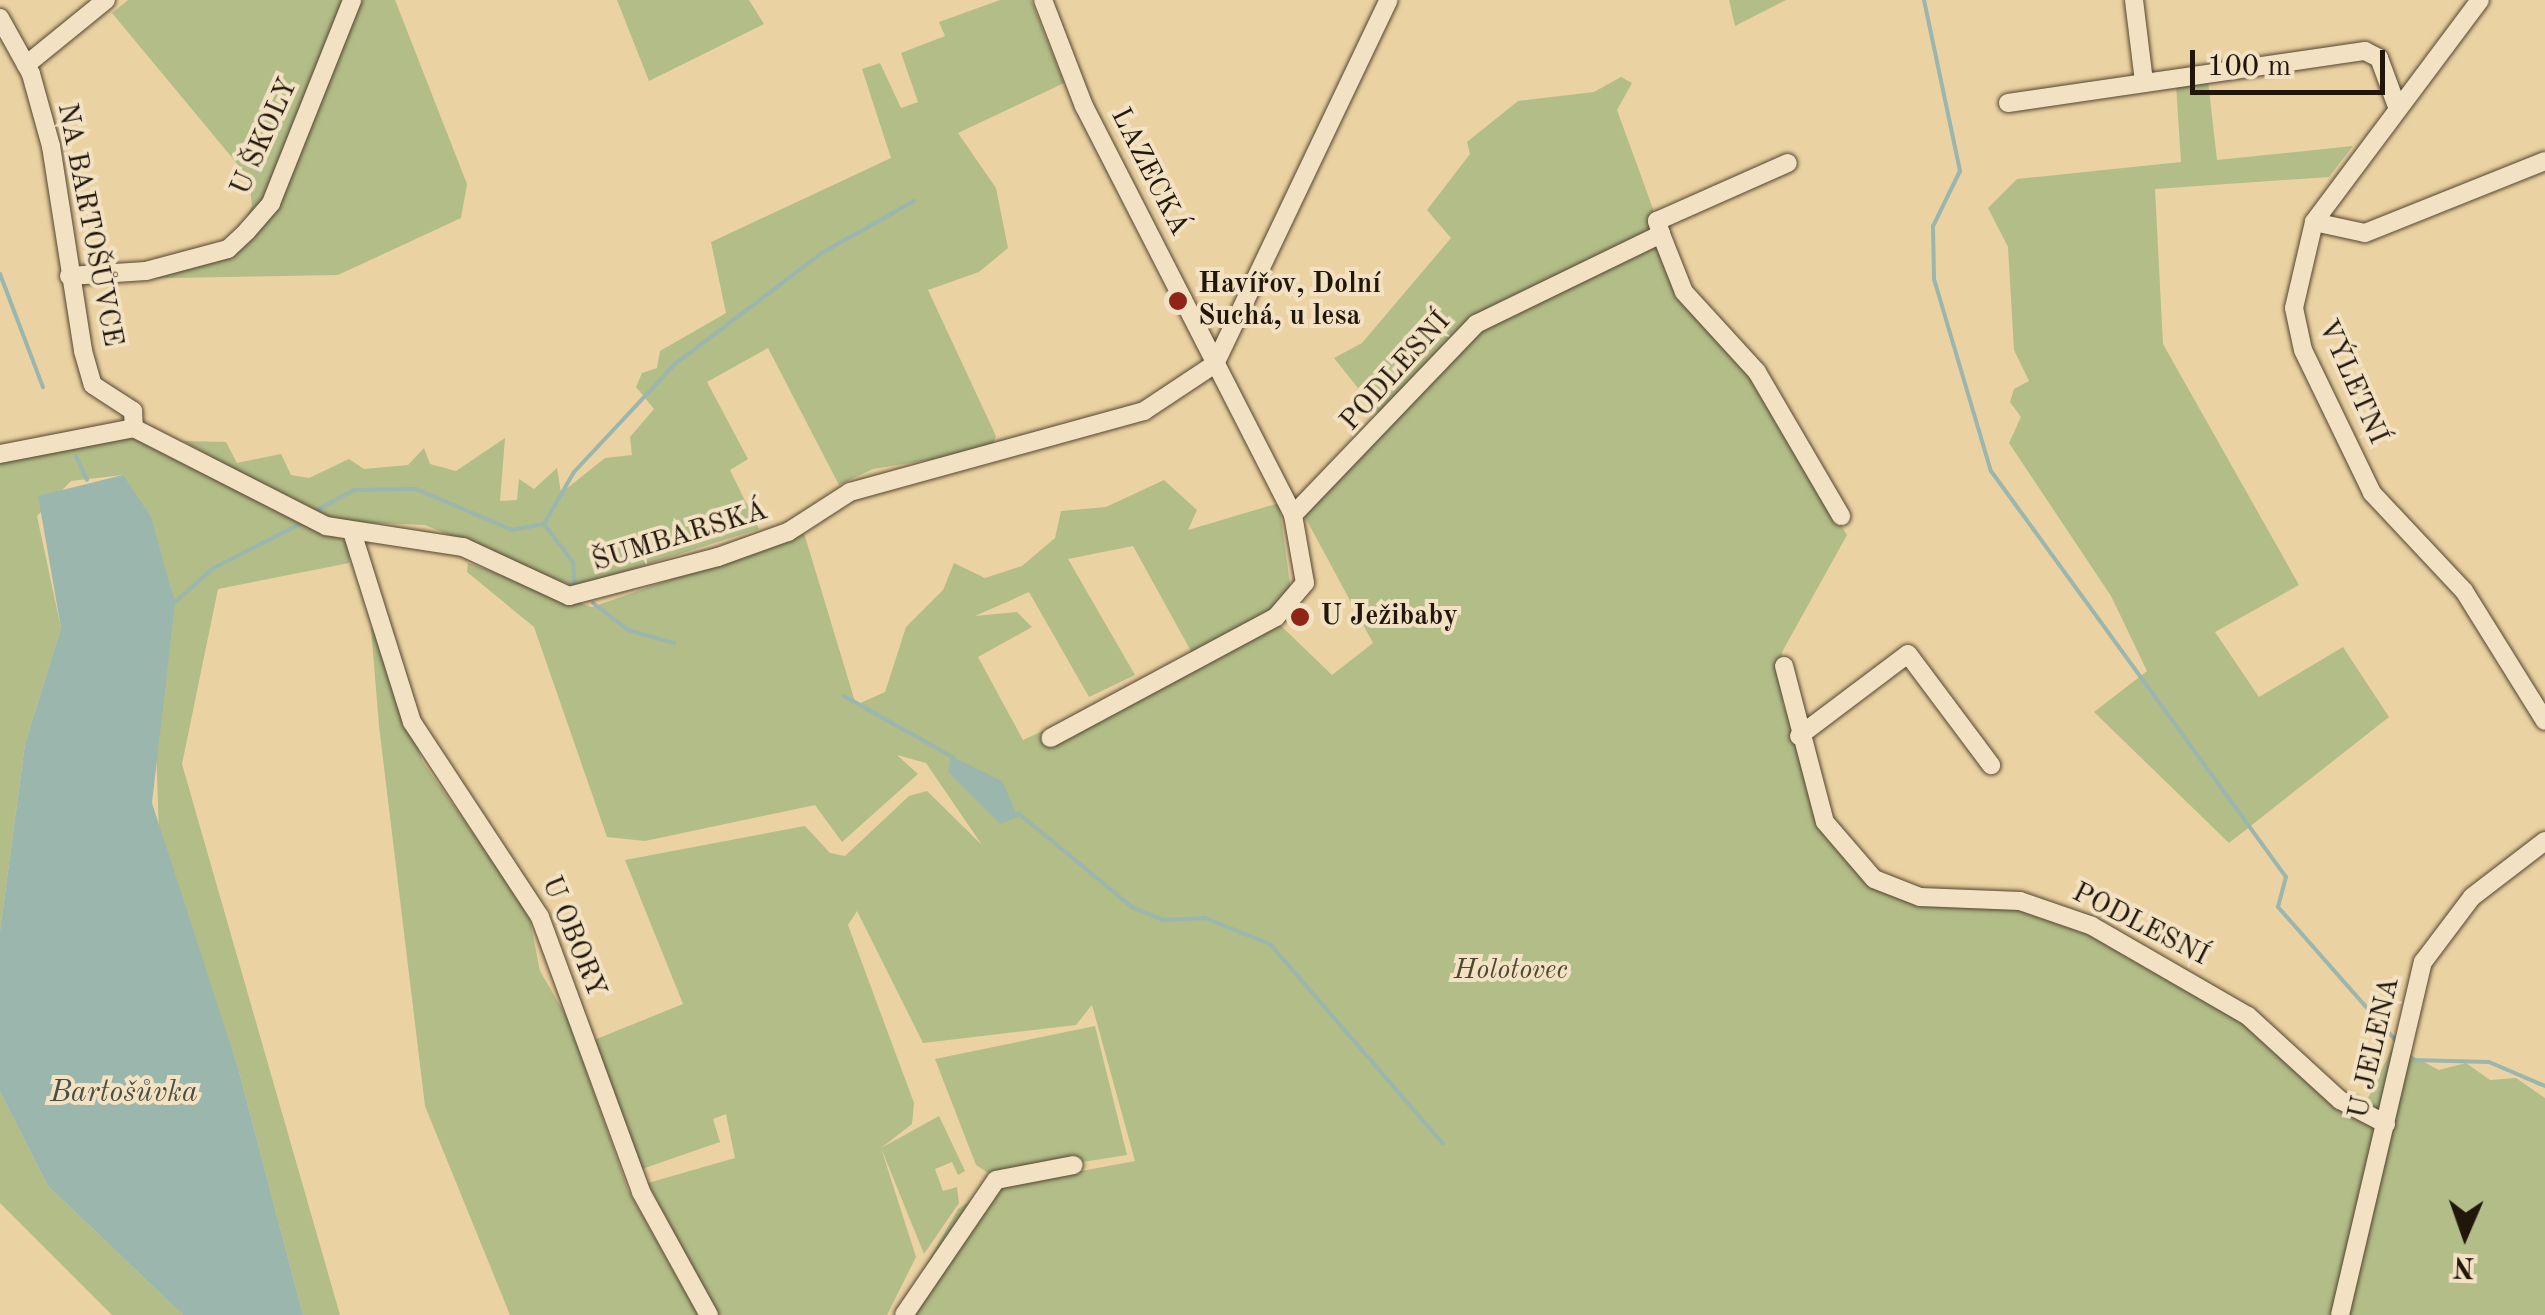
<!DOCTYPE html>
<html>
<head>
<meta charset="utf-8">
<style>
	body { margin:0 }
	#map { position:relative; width:2545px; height:1315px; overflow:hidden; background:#ebd2a2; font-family:"Old Standard TT",serif }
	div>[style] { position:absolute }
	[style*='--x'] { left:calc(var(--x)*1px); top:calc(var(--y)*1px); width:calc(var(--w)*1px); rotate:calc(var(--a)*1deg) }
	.green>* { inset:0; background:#b3bd88 }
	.water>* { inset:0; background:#9ab6ad }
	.stream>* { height:4px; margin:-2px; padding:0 2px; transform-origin:2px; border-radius:2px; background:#9ab6ad }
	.roads { filter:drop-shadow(0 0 2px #534530) drop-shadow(0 0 2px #534530) }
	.minor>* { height:18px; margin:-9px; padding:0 9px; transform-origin:9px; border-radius:9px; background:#f2e2c3 }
	.dots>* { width:28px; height:28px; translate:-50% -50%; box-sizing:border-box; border:5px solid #f2e2c3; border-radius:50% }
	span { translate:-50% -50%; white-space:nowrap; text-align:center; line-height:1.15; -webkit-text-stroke:8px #f2e2c3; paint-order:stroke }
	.street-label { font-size:28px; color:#20160a }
	.poi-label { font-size:28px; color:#20160a; font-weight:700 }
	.left { translate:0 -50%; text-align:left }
	.park-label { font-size:28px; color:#4c4830; font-style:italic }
	.water-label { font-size:30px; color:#4b4e43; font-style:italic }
	.north { position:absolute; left:2415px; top:1185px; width:100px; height:100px; -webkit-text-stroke:8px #f2e2c3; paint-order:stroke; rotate:182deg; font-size:28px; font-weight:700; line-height:40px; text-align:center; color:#20160a }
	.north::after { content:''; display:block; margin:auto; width:35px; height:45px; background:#20160a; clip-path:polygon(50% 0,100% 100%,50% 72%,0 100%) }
	.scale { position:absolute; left:2190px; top:50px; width:195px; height:45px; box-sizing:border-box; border:5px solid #20160a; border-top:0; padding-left:12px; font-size:30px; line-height:35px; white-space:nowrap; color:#20160a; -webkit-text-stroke:8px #f2e2c3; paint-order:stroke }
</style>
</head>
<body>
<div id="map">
	<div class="green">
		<i style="clip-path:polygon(128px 0,395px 0,467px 184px,461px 218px,338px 275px,117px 279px,228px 253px,252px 206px,249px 178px,112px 13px)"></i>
		<i style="clip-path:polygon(617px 0,749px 0,764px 24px,649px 81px)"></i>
		<i style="clip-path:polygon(1000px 0,1031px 0,1064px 83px,958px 133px,996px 188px,1008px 248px,979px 272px,928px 290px,996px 436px,991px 450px,873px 469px,839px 485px,768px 348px,707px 382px,748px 459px,730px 470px,759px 529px,575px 587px,425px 525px,327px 521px,183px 441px,226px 442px,237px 463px,281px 454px,291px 475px,309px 478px,349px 459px,364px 469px,408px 465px,424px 448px,430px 464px,456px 471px,505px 438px,500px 501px,517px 500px,519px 479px,534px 489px,557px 468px,561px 493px,605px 458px,632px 455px,630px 437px,654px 409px,636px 387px,642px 373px,657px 368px,660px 351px,726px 313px,711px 242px,891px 158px,862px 69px,880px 63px,901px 108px,918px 102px,901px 53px,945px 36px,939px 22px)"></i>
		<i style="clip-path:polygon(1729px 0,1786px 0,1735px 26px)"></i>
		<i style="clip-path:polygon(1621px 77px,1632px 83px,1617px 110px,1691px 313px,1753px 376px,1847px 535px,1782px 652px,1783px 704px,1836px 850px,1876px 884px,2054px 913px,2244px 1019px,2359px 1117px,2393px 1046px,2439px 1070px,2466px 1063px,2490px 1080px,2516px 1078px,2545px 1098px,2545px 1315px,898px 1315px,958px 1209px,991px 1188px,1135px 1161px,1092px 1005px,1076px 1025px,923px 1043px,857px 911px,848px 925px,914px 1103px,912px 1124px,881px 1148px,939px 1116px,965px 1171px,958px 1175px,952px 1162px,935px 1169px,943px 1191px,957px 1187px,959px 1203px,924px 1254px,881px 1148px,916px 1257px,887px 1315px,717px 1315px,648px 1183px,735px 1158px,726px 1114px,713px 1119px,720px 1142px,639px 1170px,594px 1040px,683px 1004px,625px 860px,805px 826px,830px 853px,845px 856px,909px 796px,927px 791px,982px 845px,926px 763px,897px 755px,918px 774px,842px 842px,815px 805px,645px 841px,607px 837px,534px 627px,467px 572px,468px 563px,592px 607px,804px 533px,856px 705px,885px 692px,906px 627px,943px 590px,954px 563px,985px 578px,1022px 566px,1055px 538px,1061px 511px,1106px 507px,1164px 480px,1197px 510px,1188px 530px,1279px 503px,1291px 591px,1275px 610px,1192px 653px,1133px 546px,1068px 559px,1135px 675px,1089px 697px,1029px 592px,975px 616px,1017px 612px,1032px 627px,978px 657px,1023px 740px,1278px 623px,1332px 675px,1373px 643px,1299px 506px,1386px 423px,1334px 358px,1362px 343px,1451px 238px,1427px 210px,1470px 154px,1467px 142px,1518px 101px,1594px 92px)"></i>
		<i style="clip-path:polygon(2208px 81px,2217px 160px,2353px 146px,2329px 177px,2155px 189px,2163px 344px,2299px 585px,2215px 632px,2259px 697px,2343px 647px,2389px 717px,2229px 843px,2094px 712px,2147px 671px,2111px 596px,2009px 443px,2021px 417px,2010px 402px,2014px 389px,2029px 381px,2014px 350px,2008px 247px,1988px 208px,2017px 179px,2181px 162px,2176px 85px)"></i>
		<i style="clip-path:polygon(118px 436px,171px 447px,350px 544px,349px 563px,218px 589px,182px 764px,340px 1315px,303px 1315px,238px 1068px,159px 835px,155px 716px,123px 475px,71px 481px,37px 516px,61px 628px,25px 744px,0 931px,0 463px)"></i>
		<i style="clip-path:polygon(382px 626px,422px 761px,528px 911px,540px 971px,568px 1019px,628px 1190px,698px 1315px,510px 1315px,425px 1106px,379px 726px,371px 628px)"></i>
		<i style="clip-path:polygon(1095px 1026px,1127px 1155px,993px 1176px,976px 1165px,935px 1059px)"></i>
		<i style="clip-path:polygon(0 1092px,48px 1186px,183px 1315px,112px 1315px,0 1203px)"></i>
	</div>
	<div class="water">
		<i style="clip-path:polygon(123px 475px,151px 517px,175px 603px,152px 803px,238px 1068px,303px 1315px,183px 1315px,48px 1186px,0 1092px,0 931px,25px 744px,61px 628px,38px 496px)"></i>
		<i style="clip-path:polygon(951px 756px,1002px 781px,1018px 817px,1000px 824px,948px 772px)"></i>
	</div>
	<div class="stream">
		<i style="--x:1924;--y:0;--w:175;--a:78.1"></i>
		<i style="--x:1960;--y:171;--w:61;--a:116.1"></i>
		<i style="--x:1933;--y:226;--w:53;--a:88.9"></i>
		<i style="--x:1934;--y:279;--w:200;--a:73.5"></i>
		<i style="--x:1991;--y:471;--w:502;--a:54"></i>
		<i style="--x:2286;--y:877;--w:31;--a:105"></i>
		<i style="--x:2278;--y:907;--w:179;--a:48.6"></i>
		<i style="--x:0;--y:274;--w:121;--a:69.2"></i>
		<i style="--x:76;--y:456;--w:26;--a:65"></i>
		<i style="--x:317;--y:510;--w:42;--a:-28.4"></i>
		<i style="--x:354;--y:490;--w:62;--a:-0.9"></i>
		<i style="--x:416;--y:489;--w:104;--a:23.1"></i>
		<i style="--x:512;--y:530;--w:33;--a:-11"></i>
		<i style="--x:544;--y:524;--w:48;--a:52.7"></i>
		<i style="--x:573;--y:562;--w:28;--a:86"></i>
		<i style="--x:544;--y:524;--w:60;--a:-60"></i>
		<i style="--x:574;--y:472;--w:148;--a:-46.9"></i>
		<i style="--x:675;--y:364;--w:184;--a:-37.1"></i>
		<i style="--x:822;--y:253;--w:106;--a:-29.5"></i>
		<i style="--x:174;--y:603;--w:51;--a:-41.8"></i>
		<i style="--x:212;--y:569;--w:99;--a:-27.1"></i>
		<i style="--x:593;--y:603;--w:44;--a:37.6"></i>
		<i style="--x:628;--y:630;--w:48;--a:15.8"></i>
		<i style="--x:844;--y:696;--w:126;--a:29.4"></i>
		<i style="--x:1018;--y:813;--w:148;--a:39.5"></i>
		<i style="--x:1132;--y:907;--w:33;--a:23"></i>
		<i style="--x:1162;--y:920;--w:43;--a:-2.7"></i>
		<i style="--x:1205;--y:918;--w:70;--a:21.8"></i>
		<i style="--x:1270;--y:944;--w:264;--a:49.1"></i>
		<i style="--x:2413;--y:1060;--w:76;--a:1.5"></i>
		<i style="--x:2489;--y:1062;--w:61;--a:23.2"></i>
	</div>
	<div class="roads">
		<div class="minor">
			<i style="--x:1043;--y:0;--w:114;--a:68.9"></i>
			<i style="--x:1084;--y:106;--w:459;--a:62.9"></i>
			<i style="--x:1293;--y:515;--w:69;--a:80"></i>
			<i style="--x:1305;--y:583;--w:45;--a:130.5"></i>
			<i style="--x:1276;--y:617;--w:256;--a:151.8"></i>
			<i style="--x:2134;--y:0;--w:83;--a:83"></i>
			<i style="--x:2480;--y:0;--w:277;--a:126.8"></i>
			<i style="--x:2314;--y:222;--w:88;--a:103.1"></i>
			<i style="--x:2294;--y:308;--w:43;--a:77.9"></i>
			<i style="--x:2303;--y:350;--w:159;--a:64.2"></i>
			<i style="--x:2372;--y:493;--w:134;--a:46.8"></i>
			<i style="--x:2464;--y:591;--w:153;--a:58.1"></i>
			<i style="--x:0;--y:18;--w:64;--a:61"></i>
			<i style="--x:31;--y:74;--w:75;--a:74.5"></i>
			<i style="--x:51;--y:146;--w:207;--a:81.1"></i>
			<i style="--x:83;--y:351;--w:35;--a:74"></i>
			<i style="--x:93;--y:385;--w:48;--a:33"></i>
			<i style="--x:133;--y:411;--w:17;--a:87"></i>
			<i style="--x:26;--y:65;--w:103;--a:-39.1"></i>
			<i style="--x:2008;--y:103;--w:361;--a:-8.3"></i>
			<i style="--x:2365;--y:51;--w:16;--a:27"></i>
			<i style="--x:2379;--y:58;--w:49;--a:69.7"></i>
			<i style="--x:2314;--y:222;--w:52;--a:12.2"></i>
			<i style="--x:2365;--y:233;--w:194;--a:-21.8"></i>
			<i style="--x:1661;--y:234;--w:14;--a:-107"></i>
			<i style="--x:1657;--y:221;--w:143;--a:-23.9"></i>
			<i style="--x:69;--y:276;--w:77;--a:-3.7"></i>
			<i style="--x:146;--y:271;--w:85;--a:-15"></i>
			<i style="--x:228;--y:249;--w:26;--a:-43"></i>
			<i style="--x:247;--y:231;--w:37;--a:-49"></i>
			<i style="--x:271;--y:203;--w:219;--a:-68.2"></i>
			<i style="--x:0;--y:454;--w:136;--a:-11"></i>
			<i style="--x:134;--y:428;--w:216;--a:27"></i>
			<i style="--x:326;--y:526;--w:139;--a:8.7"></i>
			<i style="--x:463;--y:547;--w:117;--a:24.8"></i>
			<i style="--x:569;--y:596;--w:154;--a:-14.7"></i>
			<i style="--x:718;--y:557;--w:74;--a:-19.7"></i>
			<i style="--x:788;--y:532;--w:74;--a:-32.8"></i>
			<i style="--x:850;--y:492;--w:305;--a:-15.4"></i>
			<i style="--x:1144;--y:411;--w:85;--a:-33.5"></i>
			<i style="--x:1215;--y:364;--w:403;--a:-64.5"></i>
			<i style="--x:1293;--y:515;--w:265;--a:-46.2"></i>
			<i style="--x:1476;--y:324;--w:206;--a:-25.9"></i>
			<i style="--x:1661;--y:234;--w:62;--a:68.4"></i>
			<i style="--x:1684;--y:292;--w:108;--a:47.6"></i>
			<i style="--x:1757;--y:372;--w:167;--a:59.7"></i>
			<i style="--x:353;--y:535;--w:196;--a:72.5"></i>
			<i style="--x:412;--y:722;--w:233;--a:56.7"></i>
			<i style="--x:540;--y:917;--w:293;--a:69.8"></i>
			<i style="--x:641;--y:1192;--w:141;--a:61.1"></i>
			<i style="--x:1784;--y:666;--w:161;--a:75.3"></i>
			<i style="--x:1825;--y:822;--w:75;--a:49.3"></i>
			<i style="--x:1874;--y:879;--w:49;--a:21.4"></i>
			<i style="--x:1920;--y:897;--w:100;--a:2.3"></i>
			<i style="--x:2020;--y:901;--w:76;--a:19.1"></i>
			<i style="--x:2092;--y:926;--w:180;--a:30"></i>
			<i style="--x:2248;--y:1016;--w:125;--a:42.4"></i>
			<i style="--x:2340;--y:1100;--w:52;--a:27.6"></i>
			<i style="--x:1799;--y:736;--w:136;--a:-37"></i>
			<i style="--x:1908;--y:654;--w:139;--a:53.2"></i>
			<i style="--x:904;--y:1315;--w:163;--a:-55.7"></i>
			<i style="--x:996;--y:1180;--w:79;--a:-10.9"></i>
			<i style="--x:2340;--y:1315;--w:363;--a:-76.8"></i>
			<i style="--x:2423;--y:962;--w:81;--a:-53"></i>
			<i style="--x:2472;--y:897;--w:92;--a:-37.5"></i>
		</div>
	</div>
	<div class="dots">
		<i style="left:1178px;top:301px;background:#8f2418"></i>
		<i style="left:1300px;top:617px;background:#8f2418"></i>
	</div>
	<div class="street-label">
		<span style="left:265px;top:137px;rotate:-66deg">U ŠKOLY</span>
		<span style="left:1149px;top:172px;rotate:63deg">LAZECKÁ</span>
		<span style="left:89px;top:225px;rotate:79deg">NA BARTOŠŮVCE</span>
		<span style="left:1396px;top:372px;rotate:-48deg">PODLESNÍ</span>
		<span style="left:2352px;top:382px;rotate:66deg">VÝLETNÍ</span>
		<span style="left:680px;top:537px;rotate:-17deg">ŠUMBARSKÁ</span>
		<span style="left:2140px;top:925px;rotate:27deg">PODLESNÍ</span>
		<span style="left:573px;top:937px;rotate:68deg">U OBORY</span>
		<span style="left:2375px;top:1048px;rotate:-77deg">U JELENA</span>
	</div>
	<div class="poi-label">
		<span class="left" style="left:1198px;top:301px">Havířov, Dolní<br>Suchá, u lesa</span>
		<span class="left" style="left:1320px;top:617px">U Ježibaby</span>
	</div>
	<div class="park-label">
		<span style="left:1511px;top:971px">Holotovec</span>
	</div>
	<div class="water-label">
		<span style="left:124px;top:1093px">Bartošůvka</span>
	</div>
	<div class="north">N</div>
	<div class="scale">100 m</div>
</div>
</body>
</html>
